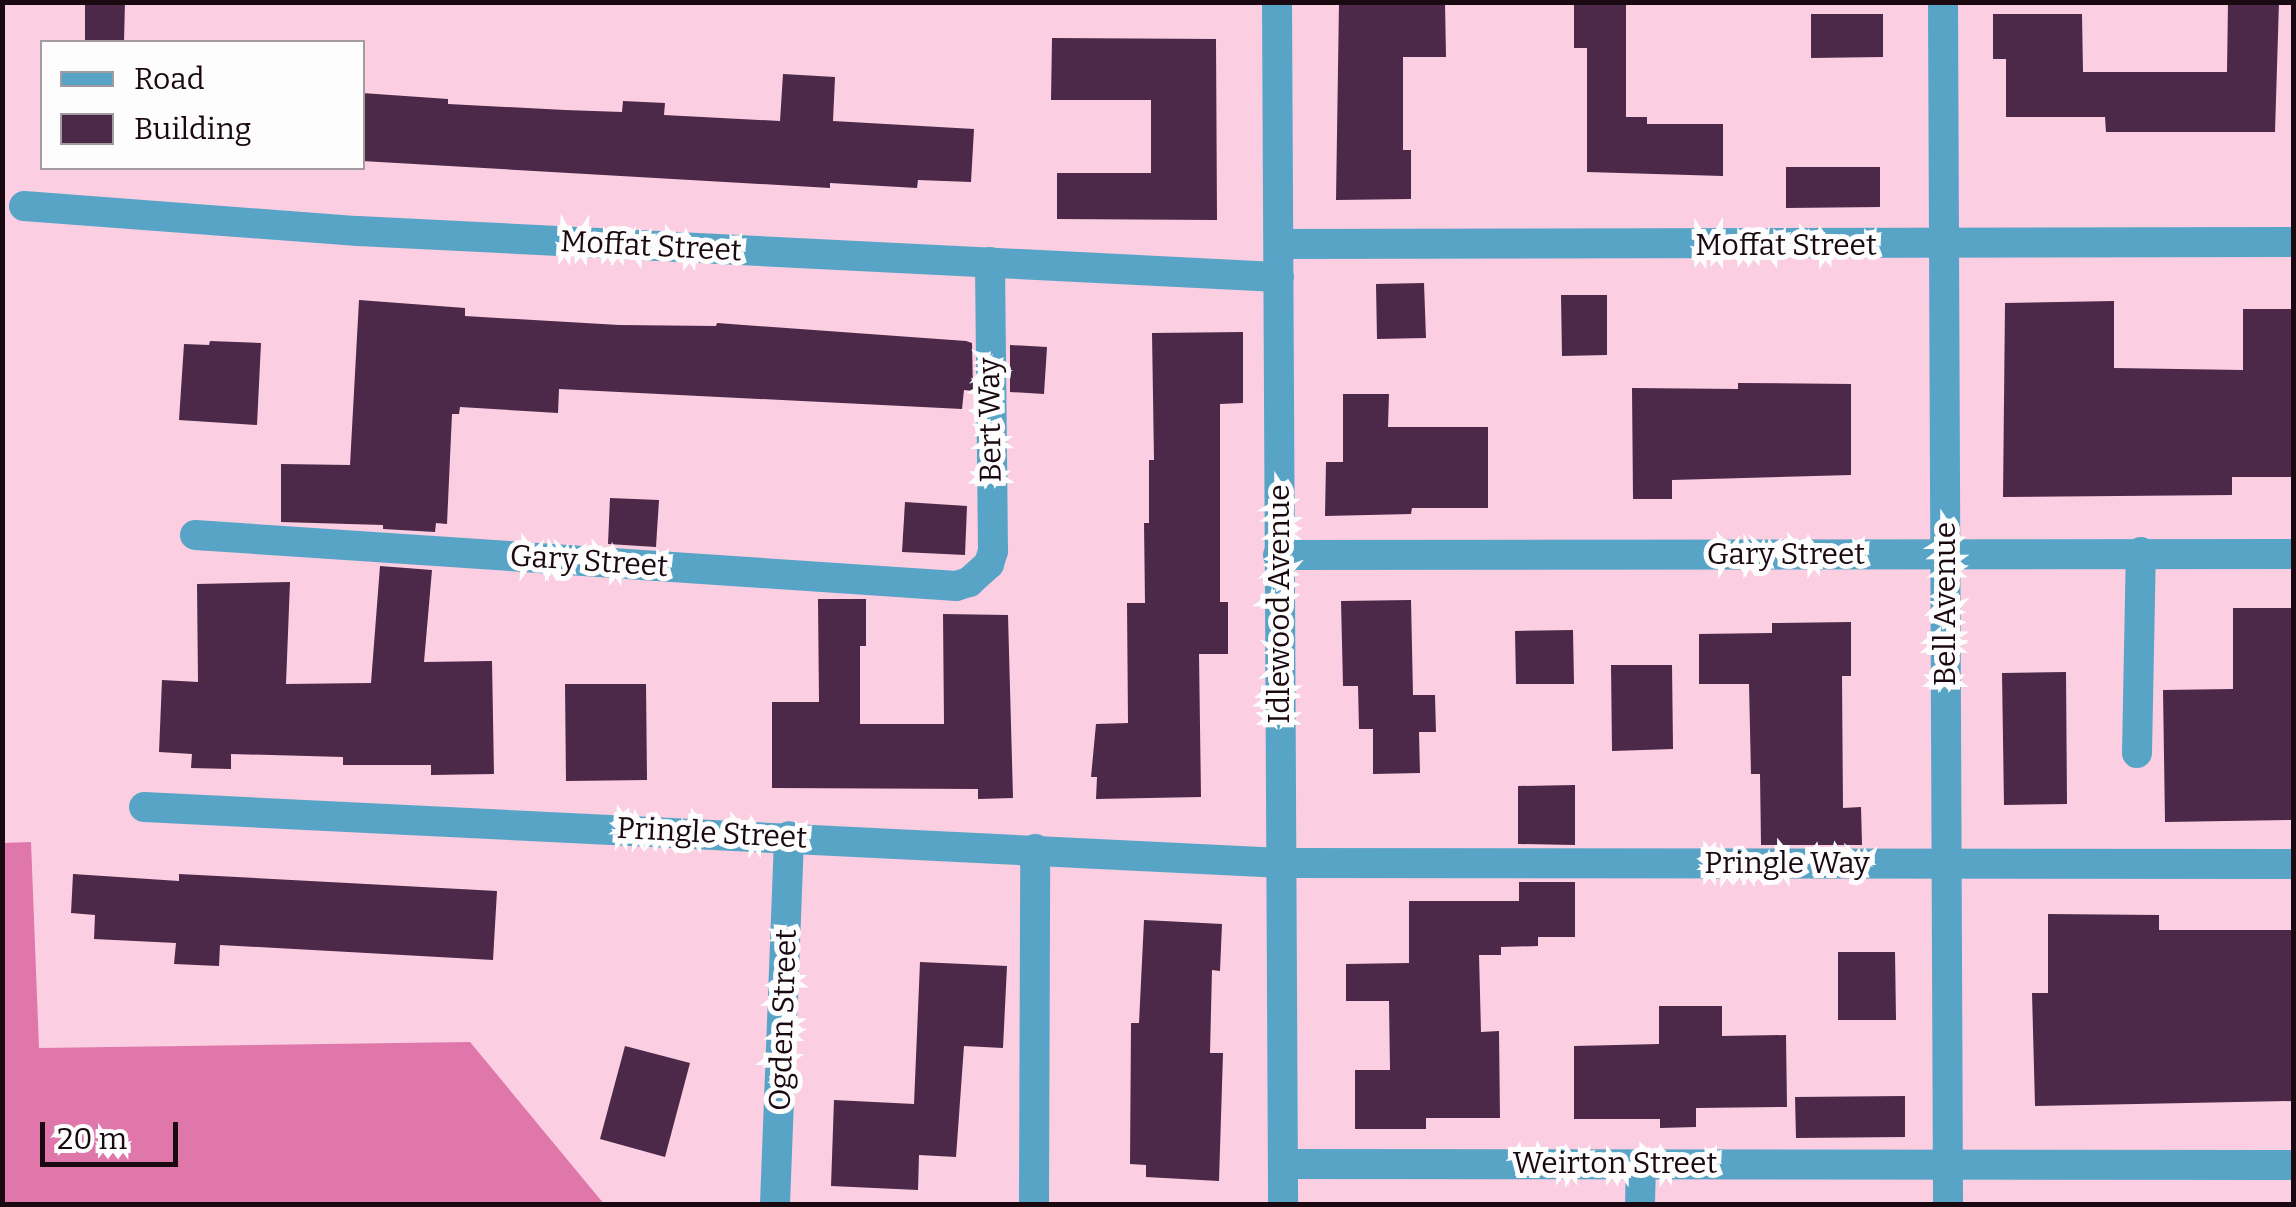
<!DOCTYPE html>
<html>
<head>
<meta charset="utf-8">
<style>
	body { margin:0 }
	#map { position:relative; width:2296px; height:1207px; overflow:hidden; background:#fbcee1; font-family:Bitter,serif }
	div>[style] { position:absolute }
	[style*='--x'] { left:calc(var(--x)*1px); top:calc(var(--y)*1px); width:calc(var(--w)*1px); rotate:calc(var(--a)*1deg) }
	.forest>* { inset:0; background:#e077ab }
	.building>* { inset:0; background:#4c2948 }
	.minor>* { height:30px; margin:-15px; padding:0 15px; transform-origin:15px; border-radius:15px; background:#58a4c7 }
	span { translate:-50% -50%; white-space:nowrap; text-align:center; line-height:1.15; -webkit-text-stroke:10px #fdfdfd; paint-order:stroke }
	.street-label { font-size:30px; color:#1b0912 }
	.frame { position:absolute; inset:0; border:5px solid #1b0912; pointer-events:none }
	.legend { position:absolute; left:40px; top:40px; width:325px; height:130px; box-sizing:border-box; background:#fdfdfd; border:2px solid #a39b9f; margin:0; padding:12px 18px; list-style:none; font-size:30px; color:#1b0912 }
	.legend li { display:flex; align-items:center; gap:20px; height:50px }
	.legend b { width:50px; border:2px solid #a39b9f }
	.scale { position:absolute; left:40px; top:1122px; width:138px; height:45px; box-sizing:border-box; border:5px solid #1b0912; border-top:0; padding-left:12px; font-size:30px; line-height:35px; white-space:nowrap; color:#1b0912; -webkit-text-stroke:8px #fdfdfd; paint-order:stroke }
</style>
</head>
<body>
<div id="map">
	<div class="forest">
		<i style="clip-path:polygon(31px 842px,39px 1048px,470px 1042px,604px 1204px,3px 1204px,3px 843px)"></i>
	</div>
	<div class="building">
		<i style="clip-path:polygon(85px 2px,125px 2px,124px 41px,85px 41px)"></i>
		<i style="clip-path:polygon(1339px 2px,1445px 2px,1446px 57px,1403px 57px,1403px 150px,1411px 150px,1411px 199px,1336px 200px)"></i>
		<i style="clip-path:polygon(1574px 2px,1626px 2px,1626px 117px,1647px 117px,1647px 124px,1723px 124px,1723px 176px,1587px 172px,1587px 48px,1574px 48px)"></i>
		<i style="clip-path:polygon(2228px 2px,2279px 2px,2275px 132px,2106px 132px,2105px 117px,2006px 117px,2006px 59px,1993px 59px,1993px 14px,2082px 14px,2083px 72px,2227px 72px)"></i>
		<i style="clip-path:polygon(1811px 14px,1883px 14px,1883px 57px,1811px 58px)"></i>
		<i style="clip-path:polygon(1052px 38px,1216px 39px,1217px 220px,1057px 219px,1057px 173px,1151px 173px,1151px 100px,1051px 100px)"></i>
		<i style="clip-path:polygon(783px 74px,835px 77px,833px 121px,974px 129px,971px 182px,918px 180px,917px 188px,830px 183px,830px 188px,362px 161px,362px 93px,448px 99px,448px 104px,565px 110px,622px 112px,623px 101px,665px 103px,664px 115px,780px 121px)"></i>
		<i style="clip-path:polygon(1786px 167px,1880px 167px,1880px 207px,1786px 208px)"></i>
		<i style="clip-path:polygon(1424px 283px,1426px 338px,1377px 339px,1376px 284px)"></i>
		<i style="clip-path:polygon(1561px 295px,1607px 295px,1607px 355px,1562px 356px)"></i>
		<i style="clip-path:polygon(359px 300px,465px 308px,465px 316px,619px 325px,716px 326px,717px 323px,966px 341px,972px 343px,973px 391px,964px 390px,962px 409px,559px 389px,558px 413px,460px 407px,459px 414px,452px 414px,447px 524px,436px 523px,435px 532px,383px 529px,383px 525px,281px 522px,281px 464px,350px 465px)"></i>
		<i style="clip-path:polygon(2114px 301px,2114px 368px,2243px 370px,2243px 309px,2294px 309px,2294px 477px,2232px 477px,2232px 495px,2003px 497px,2005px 303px)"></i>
		<i style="clip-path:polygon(1243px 332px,1243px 403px,1220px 404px,1220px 602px,1228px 602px,1228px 654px,1199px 654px,1201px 797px,1096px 799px,1097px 777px,1091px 777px,1096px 724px,1128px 723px,1127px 603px,1145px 603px,1144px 523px,1149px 523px,1149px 460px,1154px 460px,1152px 333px)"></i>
		<i style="clip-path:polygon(210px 341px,261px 343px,257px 425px,179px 420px,184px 344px,209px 345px)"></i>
		<i style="clip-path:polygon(1010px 345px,1047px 347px,1044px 394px,1010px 392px)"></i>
		<i style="clip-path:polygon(1738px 383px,1851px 384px,1851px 475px,1672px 480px,1672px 499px,1633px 499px,1632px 388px,1738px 389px)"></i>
		<i style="clip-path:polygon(1343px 394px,1389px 394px,1388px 427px,1488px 427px,1488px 508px,1412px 508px,1411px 514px,1325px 516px,1326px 462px,1343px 462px)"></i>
		<i style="clip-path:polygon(610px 498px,659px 500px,656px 547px,608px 544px)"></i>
		<i style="clip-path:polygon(905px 502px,967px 506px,965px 555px,902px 552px)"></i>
		<i style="clip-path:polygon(380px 566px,432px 570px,424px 662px,492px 661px,494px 774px,431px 775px,431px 765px,343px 765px,343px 757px,231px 754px,231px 769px,191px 768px,192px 754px,159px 752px,162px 680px,198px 682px,197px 584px,290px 582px,286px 684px,371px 683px)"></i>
		<i style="clip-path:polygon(818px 599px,866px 599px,866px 646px,860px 646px,860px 724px,944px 724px,943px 614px,1008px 615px,1013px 798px,978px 799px,978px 789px,772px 788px,772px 702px,819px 702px)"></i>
		<i style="clip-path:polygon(1411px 600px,1413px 695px,1435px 695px,1436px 732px,1419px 732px,1420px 773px,1373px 774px,1373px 729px,1359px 729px,1358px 686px,1343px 686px,1341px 601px)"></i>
		<i style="clip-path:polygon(2233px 608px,2294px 608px,2294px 820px,2165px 822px,2163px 690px,2233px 689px)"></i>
		<i style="clip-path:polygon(1851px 622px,1851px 676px,1842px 676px,1843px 808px,1861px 807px,1862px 845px,1761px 845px,1760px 774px,1751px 774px,1749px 684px,1699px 684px,1699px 634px,1772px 633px,1772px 623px)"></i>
		<i style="clip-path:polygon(1573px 630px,1574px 684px,1516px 684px,1515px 631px)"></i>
		<i style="clip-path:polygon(1611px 665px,1672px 665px,1673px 749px,1612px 751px)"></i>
		<i style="clip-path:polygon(2066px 672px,2067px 804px,2004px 805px,2002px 673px)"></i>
		<i style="clip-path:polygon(565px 684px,646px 684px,647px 780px,566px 781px)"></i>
		<i style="clip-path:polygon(1575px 785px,1575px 845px,1518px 844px,1518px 786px)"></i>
		<i style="clip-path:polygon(73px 874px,179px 881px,179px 874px,497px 891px,493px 960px,220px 945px,219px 966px,174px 964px,176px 943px,94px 939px,95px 915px,71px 913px)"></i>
		<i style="clip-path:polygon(1519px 882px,1575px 882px,1575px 937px,1538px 937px,1538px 946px,1501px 947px,1501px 955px,1479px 955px,1481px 1032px,1499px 1031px,1500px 1118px,1426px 1118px,1426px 1129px,1355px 1129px,1355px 1070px,1390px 1070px,1389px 1001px,1346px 1001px,1346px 964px,1409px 963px,1409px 901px,1519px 901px)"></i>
		<i style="clip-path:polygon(2048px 914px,2159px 915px,2159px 930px,2294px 930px,2294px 1101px,2035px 1106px,2032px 993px,2048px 993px)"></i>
		<i style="clip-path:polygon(1144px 920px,1222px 924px,1220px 971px,1212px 970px,1210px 1053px,1223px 1053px,1219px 1181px,1146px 1177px,1146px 1165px,1130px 1164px,1131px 1023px,1139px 1023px)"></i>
		<i style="clip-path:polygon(1838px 952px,1895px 952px,1896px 1020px,1838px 1020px)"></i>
		<i style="clip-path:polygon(920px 962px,1007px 966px,1003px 1048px,964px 1046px,956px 1157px,919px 1155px,918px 1190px,831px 1186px,834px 1100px,914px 1104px)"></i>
		<i style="clip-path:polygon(1659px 1006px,1722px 1006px,1722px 1036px,1786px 1035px,1787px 1107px,1696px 1108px,1696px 1127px,1660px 1128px,1660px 1119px,1574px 1119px,1574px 1046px,1659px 1044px)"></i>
		<i style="clip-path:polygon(625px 1046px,690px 1063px,665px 1157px,600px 1139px)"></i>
		<i style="clip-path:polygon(1905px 1096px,1905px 1137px,1796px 1138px,1795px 1097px)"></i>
	</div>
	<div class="minor">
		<i style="--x:1277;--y:2;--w:1202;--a:89.71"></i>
		<i style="--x:1943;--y:2;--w:1202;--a:89.76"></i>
		<i style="--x:24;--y:206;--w:335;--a:4.3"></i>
		<i style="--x:358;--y:231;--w:922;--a:2.86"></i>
		<i style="--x:1279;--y:244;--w:1015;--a:-0.11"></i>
		<i style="--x:195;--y:535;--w:763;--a:3.83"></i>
		<i style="--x:956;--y:586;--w:14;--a:-17"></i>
		<i style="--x:969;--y:582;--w:27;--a:-42"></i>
		<i style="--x:989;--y:564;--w:14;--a:-73"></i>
		<i style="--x:993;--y:551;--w:289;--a:-90.6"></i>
		<i style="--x:1278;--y:555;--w:1016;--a:-0.06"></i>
		<i style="--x:2137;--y:753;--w:201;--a:-88.9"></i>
		<i style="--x:144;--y:807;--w:1137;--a:2.82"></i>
		<i style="--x:1280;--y:863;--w:1014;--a:0.06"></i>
		<i style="--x:1283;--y:1164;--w:1011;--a:0.06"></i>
		<i style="--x:775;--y:1204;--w:368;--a:-87.8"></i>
		<i style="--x:1034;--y:1204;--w:355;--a:-89.8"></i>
		<i style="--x:1640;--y:1204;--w:41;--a:-88.6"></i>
	</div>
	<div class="street-label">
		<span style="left:1786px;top:245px">Moffat Street</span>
		<span style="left:651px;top:246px;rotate:3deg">Moffat Street</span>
		<span style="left:990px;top:420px;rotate:-91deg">Bert Way</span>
		<span style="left:1786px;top:554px">Gary Street</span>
		<span style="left:589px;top:561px;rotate:4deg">Gary Street</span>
		<span style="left:1279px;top:604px;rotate:-90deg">Idlewood Avenue</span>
		<span style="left:1945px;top:604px;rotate:-90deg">Bell Avenue</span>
		<span style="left:712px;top:833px;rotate:3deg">Pringle Street</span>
		<span style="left:1787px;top:863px">Pringle Way</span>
		<span style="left:783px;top:1020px;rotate:-88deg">Ogden Street</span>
		<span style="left:1615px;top:1163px">Weirton Street</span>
	</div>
	<div class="frame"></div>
	<ul class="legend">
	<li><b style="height:12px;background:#58a4c7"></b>Road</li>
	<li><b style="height:28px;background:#4c2948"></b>Building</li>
	</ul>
	<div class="scale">20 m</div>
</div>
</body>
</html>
